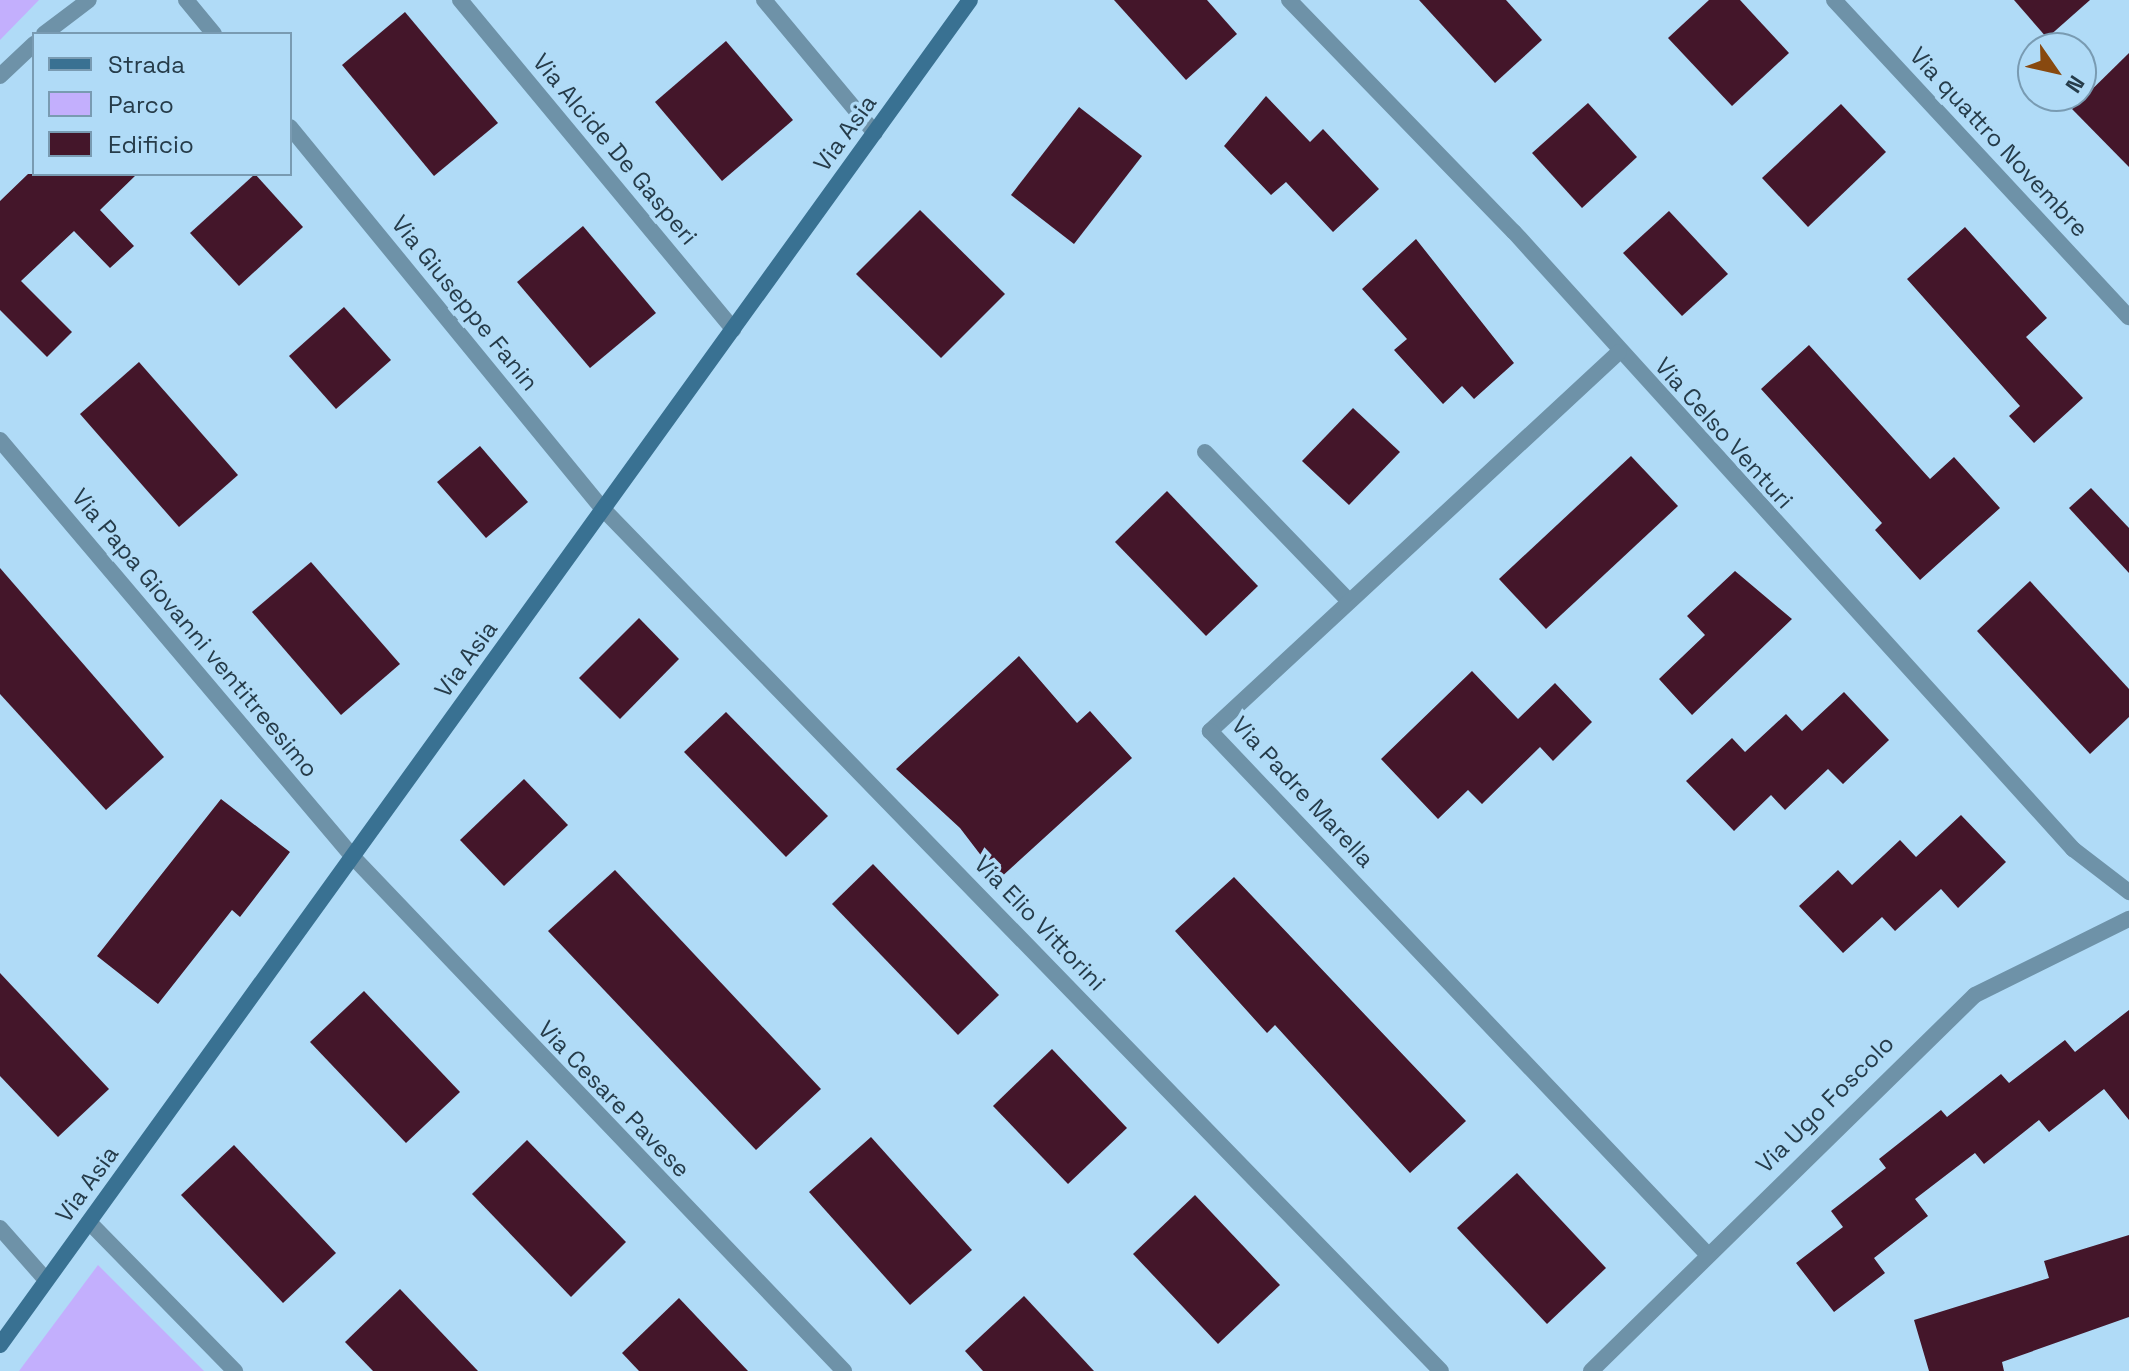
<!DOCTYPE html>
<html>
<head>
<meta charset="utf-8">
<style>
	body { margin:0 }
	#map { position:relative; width:2129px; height:1371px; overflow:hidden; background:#b0dbf7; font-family:"Space Grotesk",sans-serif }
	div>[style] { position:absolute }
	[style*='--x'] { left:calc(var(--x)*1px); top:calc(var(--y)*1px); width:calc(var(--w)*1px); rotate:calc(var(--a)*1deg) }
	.green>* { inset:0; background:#c3affd }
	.building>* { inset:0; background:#44162a }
	.lane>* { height:16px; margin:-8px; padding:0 8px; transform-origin:8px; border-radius:8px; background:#6e92a8 }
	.street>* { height:16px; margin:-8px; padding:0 8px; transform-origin:8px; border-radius:8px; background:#6e92a8 }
	.secondary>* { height:16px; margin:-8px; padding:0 8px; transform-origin:8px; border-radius:8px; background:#397192 }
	span { translate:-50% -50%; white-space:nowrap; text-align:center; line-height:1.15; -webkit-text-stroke:8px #b0dbf7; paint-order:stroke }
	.street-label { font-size:24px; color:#263c4a }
	.legend { position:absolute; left:32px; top:32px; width:260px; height:144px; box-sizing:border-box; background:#b0dbf7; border:2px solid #799bb2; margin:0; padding:10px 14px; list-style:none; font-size:24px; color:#263c4a }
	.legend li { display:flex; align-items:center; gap:16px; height:40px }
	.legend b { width:40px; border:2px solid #799bb2 }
	.north { position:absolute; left:2017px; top:32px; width:80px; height:80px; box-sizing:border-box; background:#b0dbf7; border:2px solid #799bb2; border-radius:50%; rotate:124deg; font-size:22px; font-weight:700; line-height:32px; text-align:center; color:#263c4a }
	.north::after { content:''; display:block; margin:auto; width:28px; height:36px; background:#88490f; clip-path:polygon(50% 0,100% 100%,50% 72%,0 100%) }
</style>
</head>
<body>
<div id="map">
	<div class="green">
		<i style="clip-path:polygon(0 0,39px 0,0 40px)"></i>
		<i style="clip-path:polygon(98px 1265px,204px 1371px,19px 1371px)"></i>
	</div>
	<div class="building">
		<i style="clip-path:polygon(1114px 0,1207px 0,1237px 34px,1186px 80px)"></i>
		<i style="clip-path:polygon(1419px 0,1506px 0,1542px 40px,1495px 83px)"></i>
		<i style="clip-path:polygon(1709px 0,1740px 0,1789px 53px,1732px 106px,1668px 38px)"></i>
		<i style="clip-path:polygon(2014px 0,2090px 0,2047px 38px)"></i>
		<i style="clip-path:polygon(405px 12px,498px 123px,434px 176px,342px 65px)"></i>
		<i style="clip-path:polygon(726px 41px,793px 120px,722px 181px,655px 102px)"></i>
		<i style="clip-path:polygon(2129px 53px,2129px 167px,2072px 109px)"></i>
		<i style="clip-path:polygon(1266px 96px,1310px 142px,1323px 129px,1379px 189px,1333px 232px,1286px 182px,1271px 195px,1224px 146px)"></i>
		<i style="clip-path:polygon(1588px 103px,1637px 157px,1582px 208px,1532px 153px)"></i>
		<i style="clip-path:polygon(1841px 104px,1886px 152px,1808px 227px,1762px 178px)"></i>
		<i style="clip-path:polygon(1079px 107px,1142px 156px,1074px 244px,1011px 195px)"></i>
		<i style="clip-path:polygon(28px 174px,137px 174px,100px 210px,134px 246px,110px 268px,74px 231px,21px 281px,72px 332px,47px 357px,0 310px,0 201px)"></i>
		<i style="clip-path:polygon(255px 174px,303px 227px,239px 286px,190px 233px)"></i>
		<i style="clip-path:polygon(920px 210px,1005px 294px,941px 358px,856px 274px)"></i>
		<i style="clip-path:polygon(1669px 211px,1728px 274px,1682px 316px,1623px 253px)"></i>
		<i style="clip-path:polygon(583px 226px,656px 313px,590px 368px,517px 282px)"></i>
		<i style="clip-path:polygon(1965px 227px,2047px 318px,2026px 337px,2083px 398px,2034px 443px,2009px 416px,2020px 406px,1907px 279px)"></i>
		<i style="clip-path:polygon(1416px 239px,1514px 363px,1474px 399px,1462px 386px,1443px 404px,1394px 350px,1407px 339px,1362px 289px)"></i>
		<i style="clip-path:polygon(344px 307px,391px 360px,336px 409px,289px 356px)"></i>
		<i style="clip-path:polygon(1809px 345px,1930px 479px,1954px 457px,2000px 508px,1920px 580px,1875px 530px,1882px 523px,1761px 389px)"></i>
		<i style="clip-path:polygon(139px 362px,238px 475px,179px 527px,80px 414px)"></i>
		<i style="clip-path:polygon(1353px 408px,1400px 452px,1349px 505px,1302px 461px)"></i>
		<i style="clip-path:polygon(480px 446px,528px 502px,486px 538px,437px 482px)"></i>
		<i style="clip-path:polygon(1631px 456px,1678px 506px,1546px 629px,1499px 579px)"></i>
		<i style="clip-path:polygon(2091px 488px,2129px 528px,2129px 573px,2069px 508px)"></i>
		<i style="clip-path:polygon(1167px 491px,1258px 586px,1206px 636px,1115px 542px)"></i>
		<i style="clip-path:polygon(311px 562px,400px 664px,341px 715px,252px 612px)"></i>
		<i style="clip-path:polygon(0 568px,164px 757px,106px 810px,0 694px)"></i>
		<i style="clip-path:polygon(1735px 571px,1792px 619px,1692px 715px,1659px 679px,1705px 635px,1687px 616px)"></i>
		<i style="clip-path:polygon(2030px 581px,2129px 689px,2129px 717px,2090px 754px,1977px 631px)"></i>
		<i style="clip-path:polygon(639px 618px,679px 659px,620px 719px,579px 678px)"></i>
		<i style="clip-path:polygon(1019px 656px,1077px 723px,1090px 711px,1132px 758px,999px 879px,960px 828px,896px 769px)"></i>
		<i style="clip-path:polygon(1472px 671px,1518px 719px,1555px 683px,1592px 722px,1553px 761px,1540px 747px,1482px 804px,1468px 790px,1438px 819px,1381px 759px)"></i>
		<i style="clip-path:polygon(1844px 692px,1889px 740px,1843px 784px,1828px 769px,1785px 810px,1771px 795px,1734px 831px,1686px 781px,1732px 738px,1745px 752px,1786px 714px,1802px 731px)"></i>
		<i style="clip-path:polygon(726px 712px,828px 816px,786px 857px,684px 752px)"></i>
		<i style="clip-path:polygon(524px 779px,568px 825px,504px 886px,460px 840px)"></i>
		<i style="clip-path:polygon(221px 799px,290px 852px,240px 917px,232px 910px,158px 1004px,97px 956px)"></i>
		<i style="clip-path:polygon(1961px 815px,2006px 862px,1958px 908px,1941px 889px,1895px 931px,1882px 917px,1843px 953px,1799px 906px,1838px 870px,1852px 885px,1900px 840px,1916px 857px)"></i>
		<i style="clip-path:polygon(873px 864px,999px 995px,958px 1035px,832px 904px)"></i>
		<i style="clip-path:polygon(615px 870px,821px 1089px,756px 1150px,548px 931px)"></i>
		<i style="clip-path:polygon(1234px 877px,1466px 1121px,1410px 1173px,1275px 1025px,1267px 1033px,1175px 931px)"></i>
		<i style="clip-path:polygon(0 973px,109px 1089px,58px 1137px,0 1076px)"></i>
		<i style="clip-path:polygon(364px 991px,460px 1092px,406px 1143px,310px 1042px)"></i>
		<i style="clip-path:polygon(2129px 1010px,2129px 1120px,2104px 1089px,2049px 1132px,2039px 1120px,1984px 1164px,1975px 1153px,1915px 1199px,1928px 1216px,1874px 1258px,1885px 1273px,1834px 1312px,1796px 1263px,1843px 1227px,1831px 1211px,1886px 1168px,1879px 1159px,1941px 1110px,1947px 1117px,2001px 1074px,2009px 1083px,2065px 1040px,2075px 1052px)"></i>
		<i style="clip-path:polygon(1052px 1049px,1127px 1128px,1068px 1184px,993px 1106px)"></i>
		<i style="clip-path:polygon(871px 1137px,972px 1250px,910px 1305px,809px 1192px)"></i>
		<i style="clip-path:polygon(527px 1140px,626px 1242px,571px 1297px,472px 1194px)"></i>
		<i style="clip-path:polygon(234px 1145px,336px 1253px,283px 1303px,181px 1195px)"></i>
		<i style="clip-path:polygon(1517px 1173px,1606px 1268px,1547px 1324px,1457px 1228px)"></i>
		<i style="clip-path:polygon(1195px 1195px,1280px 1285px,1218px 1344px,1133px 1254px)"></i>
		<i style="clip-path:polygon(2129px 1235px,2129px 1317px,2002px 1362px,2004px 1371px,1929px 1371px,1914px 1320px,2049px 1278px,2044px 1261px)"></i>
		<i style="clip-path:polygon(400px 1289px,478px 1371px,373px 1371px,345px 1342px)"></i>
		<i style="clip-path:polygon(1024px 1296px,1094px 1371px,983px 1371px,965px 1351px)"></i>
		<i style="clip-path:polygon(679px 1298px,748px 1371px,639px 1371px,622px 1353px)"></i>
	</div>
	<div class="lane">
		<i style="--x:1205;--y:452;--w:207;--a:46"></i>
	</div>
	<div class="street">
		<i style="--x:186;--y:0;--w:44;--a:50.5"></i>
		<i style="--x:460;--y:0;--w:428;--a:50.3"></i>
		<i style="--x:764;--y:0;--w:173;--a:50.2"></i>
		<i style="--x:1289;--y:0;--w:323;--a:45.9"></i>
		<i style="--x:1514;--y:232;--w:833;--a:47.82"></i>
		<i style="--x:2073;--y:849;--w:71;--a:37.5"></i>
		<i style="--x:1834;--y:0;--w:433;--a:47.1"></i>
		<i style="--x:44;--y:34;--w:56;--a:-37.1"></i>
		<i style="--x:0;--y:76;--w:47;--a:-43.3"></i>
		<i style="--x:290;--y:127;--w:494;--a:50.7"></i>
		<i style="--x:603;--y:509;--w:1202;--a:45.81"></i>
		<i style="--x:1619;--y:352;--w:558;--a:137.18"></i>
		<i style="--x:1210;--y:731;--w:723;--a:46.46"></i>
		<i style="--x:0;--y:440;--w:546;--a:49.75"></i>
		<i style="--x:353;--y:857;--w:711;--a:46.31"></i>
		<i style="--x:89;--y:1222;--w:209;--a:45.6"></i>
		<i style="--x:0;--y:1228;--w:69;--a:48.5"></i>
		<i style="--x:1591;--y:1371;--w:537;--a:-44.4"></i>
		<i style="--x:1975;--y:995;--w:172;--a:-26.3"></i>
	</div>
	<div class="secondary">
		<i style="--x:0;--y:1345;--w:1658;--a:-54.2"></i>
	</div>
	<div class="street-label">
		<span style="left:845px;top:133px;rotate:-54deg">Via Asia</span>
		<span style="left:1999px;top:142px;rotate:47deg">Via quattro Novembre</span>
		<span style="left:615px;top:149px;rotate:50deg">Via Alcide De Gasperi</span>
		<span style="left:465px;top:303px;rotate:51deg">Via Giuseppe Fanin</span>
		<span style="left:1724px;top:433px;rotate:48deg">Via Celso Venturi</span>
		<span style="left:195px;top:633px;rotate:50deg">Via Papa Giovanni ventitreesimo</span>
		<span style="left:466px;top:659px;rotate:-54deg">Via Asia</span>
		<span style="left:1303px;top:792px;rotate:47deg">Via Padre Marella</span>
		<span style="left:1040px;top:923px;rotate:46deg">Via Elio Vittorini</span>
		<span style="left:614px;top:1099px;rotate:46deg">Via Cesare Pavese</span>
		<span style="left:1825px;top:1104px;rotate:-45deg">Via Ugo Foscolo</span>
		<span style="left:87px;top:1184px;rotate:-54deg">Via Asia</span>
	</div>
	<ul class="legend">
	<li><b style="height:10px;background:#397192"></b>Strada</li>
	<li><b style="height:22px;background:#c3affd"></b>Parco</li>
	<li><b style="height:22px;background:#44162a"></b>Edificio</li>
	</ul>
	<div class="north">N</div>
</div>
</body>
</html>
